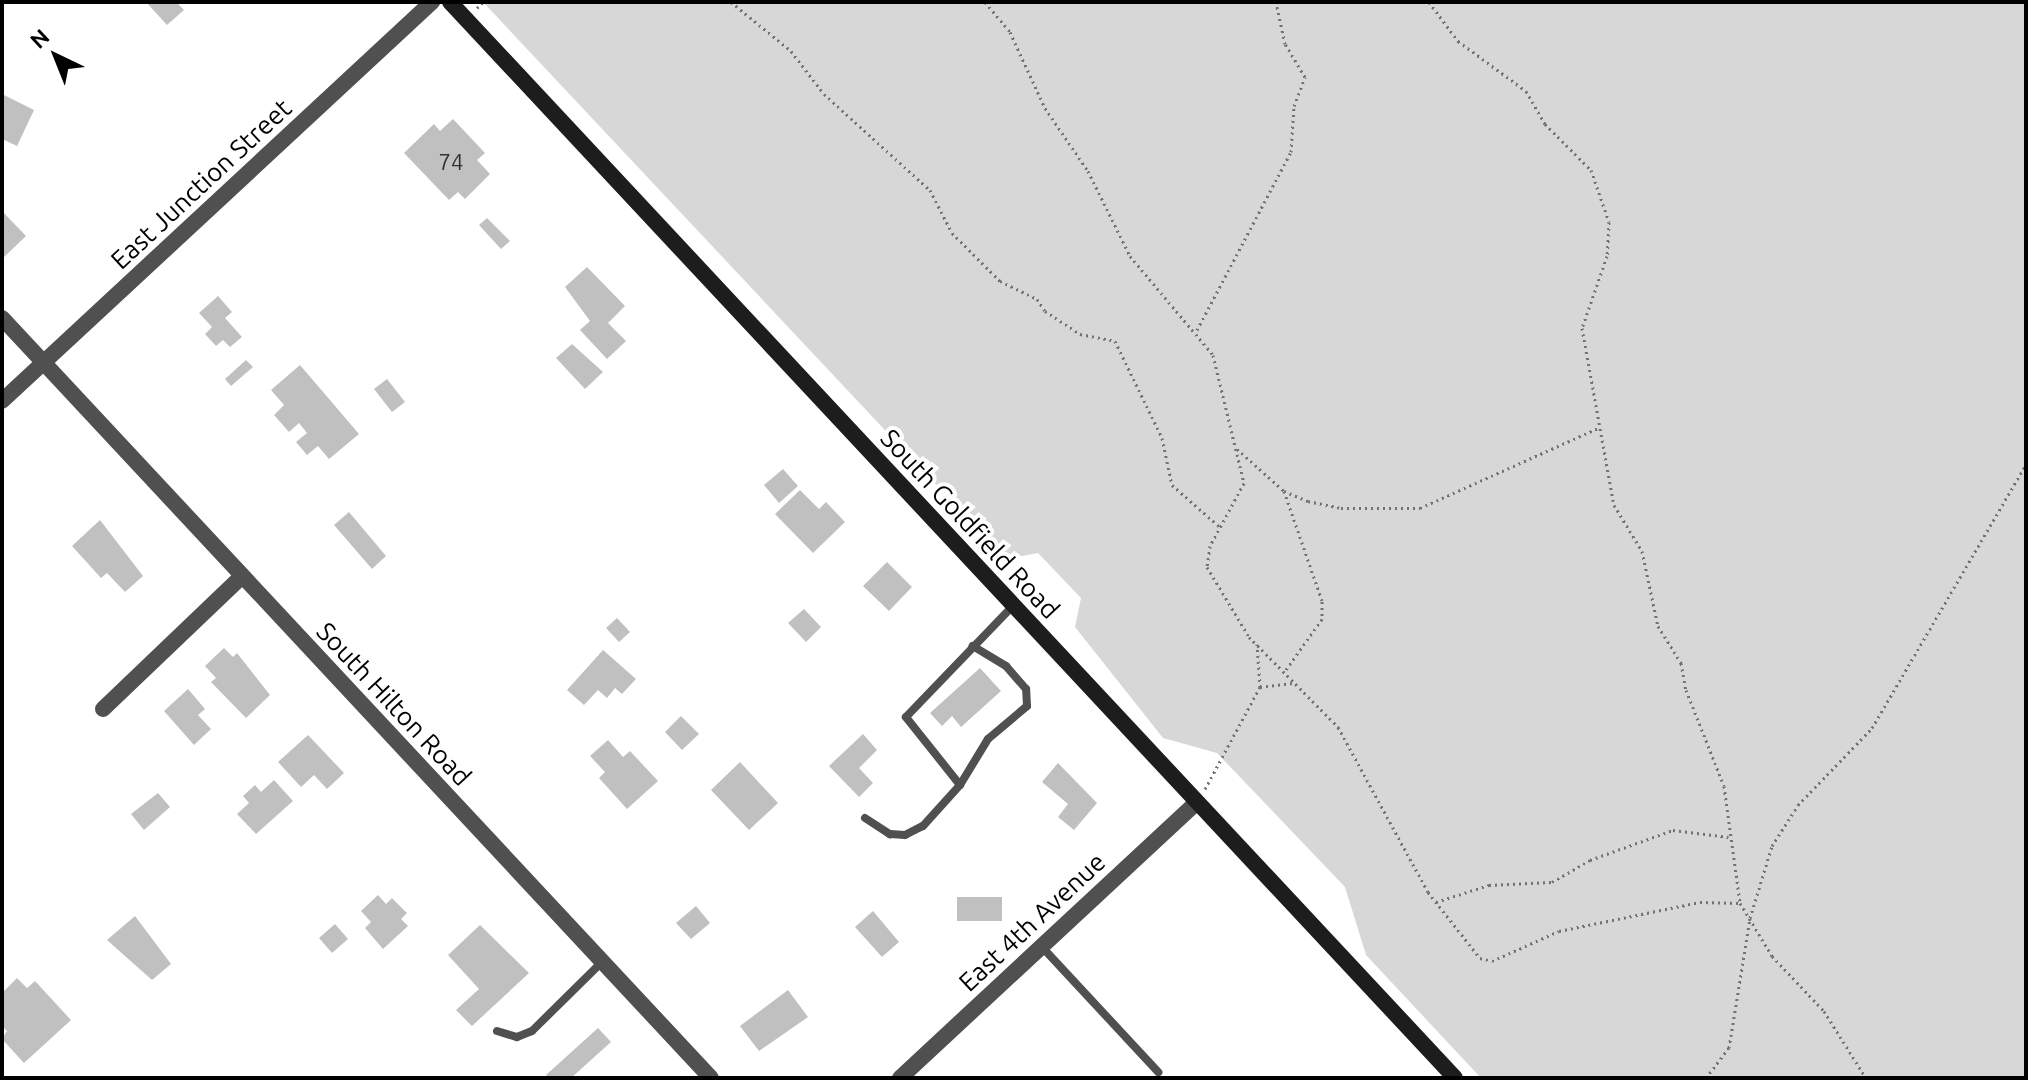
<!DOCTYPE html>
<html>
<head>
<meta charset="utf-8">
<style>
	body { margin:0 }
	#map { position:relative; width:2028px; height:1080px; overflow:hidden; background:#fff; font-family:Ubuntu,sans-serif }
	div>[style] { position:absolute }
	[style*='--x'] { left:calc(var(--x)*1px); top:calc(var(--y)*1px); width:calc(var(--w)*1px); rotate:calc(var(--a)*1deg) }
	.green>* { inset:0; background:#d7d7d7 }
	.building>* { inset:0; background:#c0c0c0 }
	.path>* { height:3px; margin-top:-1.5px; transform-origin:0; background:repeating-linear-gradient(90deg,#727272 0 2px,transparent 0 6px) }
	.service>* { height:8px; margin:-4px; padding:0 4px; transform-origin:4px; border-radius:4px; background:#505050 }
	.minor>* { height:16px; margin:-8px; padding:0 8px; transform-origin:8px; border-radius:8px; background:#505050 }
	.secondary>* { height:16px; margin:-8px; padding:0 8px; transform-origin:8px; border-radius:8px; background:#1d1d1d }
	span { translate:-50% -50%; white-space:nowrap; text-align:center; line-height:1.15; -webkit-text-stroke:8px #fff; paint-order:stroke }
	.number-label { font-size:22px; color:#303030 }
	.number-label span { -webkit-text-stroke-width:0 }
	.street-label { font-size:26px; color:#000 }
	.frame { position:absolute; inset:0; border:4px solid #000; pointer-events:none }
	.north { position:absolute; left:16px; top:16px; width:80px; height:80px; -webkit-text-stroke:6px #fff; paint-order:stroke; rotate:317deg; font-size:22px; font-weight:700; line-height:32px; text-align:center; color:#000 }
	.north::after { content:''; display:block; margin:auto; width:28px; height:36px; background:#000; clip-path:polygon(50% 0,100% 100%,50% 72%,0 100%) }
</style>
</head>
<body>
<div id="map">
	<div class="green">
		<i style="clip-path:polygon(483px 2px,2026px 2px,2026px 1078px,1481px 1078px,1366px 955px,1345px 887px,1217px 753px,1163px 738px,1075px 627px,1081px 598px,1038px 553px,1006px 559px)"></i>
	</div>
	<div class="building">
		<i style="clip-path:polygon(146px 2px,176px 2px,184px 10px,167px 25px)"></i>
		<i style="clip-path:polygon(2px 94px,34px 110px,17px 146px,2px 139px)"></i>
		<i style="clip-path:polygon(453px 119px,485px 153px,477px 160px,490px 174px,465px 199px,458px 192px,449px 200px,404px 153px,434px 124px,440px 131px)"></i>
		<i style="clip-path:polygon(2px 211px,26px 236px,2px 259px)"></i>
		<i style="clip-path:polygon(487px 218px,510px 241px,501px 249px,479px 225px)"></i>
		<i style="clip-path:polygon(587px 267px,625px 306px,608px 323px,626px 341px,607px 359px,580px 330px,590px 321px,565px 287px)"></i>
		<i style="clip-path:polygon(218px 296px,232px 312px,225px 318px,242px 337px,230px 347px,223px 340px,216px 346px,205px 334px,212px 327px,199px 313px)"></i>
		<i style="clip-path:polygon(572px 344px,603px 372px,585px 389px,556px 358px)"></i>
		<i style="clip-path:polygon(246px 360px,253px 367px,231px 386px,225px 379px)"></i>
		<i style="clip-path:polygon(300px 365px,359px 434px,329px 459px,318px 446px,307px 455px,296px 442px,307px 433px,299px 423px,289px 432px,274px 415px,284px 405px,271px 390px)"></i>
		<i style="clip-path:polygon(387px 379px,405px 402px,392px 412px,374px 389px)"></i>
		<i style="clip-path:polygon(783px 469px,798px 486px,779px 503px,764px 485px)"></i>
		<i style="clip-path:polygon(800px 490px,819px 509px,826px 502px,845px 522px,813px 553px,775px 514px)"></i>
		<i style="clip-path:polygon(349px 512px,386px 556px,372px 569px,334px 525px)"></i>
		<i style="clip-path:polygon(100px 520px,143px 576px,125px 592px,107px 573px,101px 578px,72px 546px)"></i>
		<i style="clip-path:polygon(887px 562px,912px 587px,889px 611px,863px 586px)"></i>
		<i style="clip-path:polygon(804px 609px,821px 627px,806px 642px,788px 623px)"></i>
		<i style="clip-path:polygon(617px 618px,630px 632px,619px 642px,606px 628px)"></i>
		<i style="clip-path:polygon(224px 648px,233px 657px,237px 653px,270px 695px,246px 718px,211px 682px,216px 678px,205px 666px)"></i>
		<i style="clip-path:polygon(603px 650px,636px 679px,622px 694px,615px 688px,607px 698px,598px 690px,584px 705px,567px 690px)"></i>
		<i style="clip-path:polygon(980px 668px,1001px 691px,961px 727px,952px 716px,942px 726px,930px 713px)"></i>
		<i style="clip-path:polygon(188px 689px,205px 709px,198px 715px,211px 729px,194px 745px,164px 711px)"></i>
		<i style="clip-path:polygon(681px 716px,699px 734px,682px 750px,665px 732px)"></i>
		<i style="clip-path:polygon(863px 734px,877px 750px,859px 768px,873px 783px,859px 797px,829px 766px)"></i>
		<i style="clip-path:polygon(308px 735px,344px 773px,327px 789px,314px 775px,301px 787px,278px 762px)"></i>
		<i style="clip-path:polygon(608px 740px,623px 757px,630px 751px,658px 781px,627px 809px,599px 778px,605px 772px,590px 756px)"></i>
		<i style="clip-path:polygon(740px 762px,778px 803px,749px 830px,711px 790px)"></i>
		<i style="clip-path:polygon(1058px 763px,1097px 803px,1074px 830px,1058px 817px,1068px 804px,1042px 782px)"></i>
		<i style="clip-path:polygon(274px 780px,293px 801px,256px 834px,237px 814px,249px 803px,243px 796px,255px 785px,261px 792px)"></i>
		<i style="clip-path:polygon(158px 793px,170px 807px,144px 830px,131px 814px)"></i>
		<i style="clip-path:polygon(378px 895px,386px 904px,392px 898px,407px 913px,401px 919px,408px 926px,383px 949px,365px 928px,371px 922px,361px 911px)"></i>
		<i style="clip-path:polygon(957px 897px,1002px 897px,1002px 921px,957px 921px)"></i>
		<i style="clip-path:polygon(696px 906px,710px 923px,691px 939px,676px 923px)"></i>
		<i style="clip-path:polygon(873px 911px,899px 942px,882px 957px,855px 927px)"></i>
		<i style="clip-path:polygon(135px 916px,171px 964px,152px 980px,107px 940px)"></i>
		<i style="clip-path:polygon(335px 924px,348px 939px,332px 953px,319px 938px)"></i>
		<i style="clip-path:polygon(480px 925px,529px 973px,472px 1026px,456px 1010px,479px 989px,448px 955px)"></i>
		<i style="clip-path:polygon(17px 978px,27px 988px,35px 981px,71px 1020px,24px 1063px,2px 1039px,7px 1031px,2px 1026px,2px 993px)"></i>
		<i style="clip-path:polygon(788px 990px,808px 1017px,759px 1051px,740px 1026px)"></i>
		<i style="clip-path:polygon(598px 1028px,611px 1042px,571px 1078px,550px 1078px,546px 1075px)"></i>
	</div>
	<div class="path">
		<i style="--x:731;--y:2;--w:77;--a:39.2"></i>
		<i style="--x:791;--y:51;--w:54;--a:52.5"></i>
		<i style="--x:824;--y:94;--w:143;--a:42.2"></i>
		<i style="--x:930;--y:190;--w:48;--a:62.9"></i>
		<i style="--x:952;--y:233;--w:68;--a:45"></i>
		<i style="--x:1000;--y:281;--w:41;--a:25.9"></i>
		<i style="--x:1037;--y:299;--w:14;--a:56"></i>
		<i style="--x:1045;--y:311;--w:42;--a:33.3"></i>
		<i style="--x:1080;--y:334;--w:36;--a:11"></i>
		<i style="--x:1115;--y:341;--w:108;--a:64.1"></i>
		<i style="--x:1162;--y:438;--w:48;--a:78"></i>
		<i style="--x:1172;--y:485;--w:64;--a:41.2"></i>
		<i style="--x:985;--y:2;--w:39;--a:50"></i>
		<i style="--x:1010;--y:32;--w:84;--a:65.3"></i>
		<i style="--x:1045;--y:108;--w:76;--a:55.7"></i>
		<i style="--x:1088;--y:171;--w:95;--a:63.7"></i>
		<i style="--x:1130;--y:256;--w:129;--a:50"></i>
		<i style="--x:1213;--y:355;--w:132;--a:76.4"></i>
		<i style="--x:1244;--y:483;--w:72;--a:118.4"></i>
		<i style="--x:1210;--y:546;--w:21;--a:98"></i>
		<i style="--x:1207;--y:567;--w:82;--a:59"></i>
		<i style="--x:1249;--y:637;--w:127;--a:45.3"></i>
		<i style="--x:1338;--y:727;--w:188;--a:61.4"></i>
		<i style="--x:1428;--y:892;--w:84;--a:51.8"></i>
		<i style="--x:1480;--y:958;--w:12;--a:14"></i>
		<i style="--x:1492;--y:961;--w:73;--a:-24.1"></i>
		<i style="--x:1559;--y:931;--w:144;--a:-11.6"></i>
		<i style="--x:1700;--y:902;--w:40;--a:1.4"></i>
		<i style="--x:1429;--y:2;--w:49;--a:53.4"></i>
		<i style="--x:1458;--y:41;--w:84;--a:36.3"></i>
		<i style="--x:1526;--y:91;--w:38;--a:60"></i>
		<i style="--x:1545;--y:124;--w:65;--a:45"></i>
		<i style="--x:1591;--y:170;--w:55;--a:70.9"></i>
		<i style="--x:1609;--y:222;--w:34;--a:93"></i>
		<i style="--x:1607;--y:256;--w:76;--a:109.1"></i>
		<i style="--x:1582;--y:328;--w:180;--a:79.8"></i>
		<i style="--x:1614;--y:505;--w:54;--a:58.7"></i>
		<i style="--x:1642;--y:551;--w:77;--a:78"></i>
		<i style="--x:1658;--y:626;--w:44;--a:58.1"></i>
		<i style="--x:1681;--y:663;--w:27;--a:80"></i>
		<i style="--x:1686;--y:690;--w:103;--a:68.4"></i>
		<i style="--x:1724;--y:786;--w:118;--a:82.2"></i>
		<i style="--x:1740;--y:903;--w:62;--a:58.9"></i>
		<i style="--x:1772;--y:956;--w:76;--a:46.6"></i>
		<i style="--x:1824;--y:1011;--w:79;--a:57.9"></i>
		<i style="--x:477;--y:8;--w:8;--a:-45"></i>
		<i style="--x:1197;--y:330;--w:201;--a:-62.2"></i>
		<i style="--x:1291;--y:152;--w:46;--a:-86.3"></i>
		<i style="--x:1294;--y:106;--w:31;--a:-69"></i>
		<i style="--x:1305;--y:77;--w:39;--a:-121"></i>
		<i style="--x:1285;--y:44;--w:43;--a:-102.1"></i>
		<i style="--x:1237;--y:449;--w:63;--a:41.8"></i>
		<i style="--x:1284;--y:491;--w:26;--a:23"></i>
		<i style="--x:1308;--y:501;--w:34;--a:12"></i>
		<i style="--x:1341;--y:508;--w:79;--a:0"></i>
		<i style="--x:1420;--y:508;--w:195;--a:-24.2"></i>
		<i style="--x:1284;--y:491;--w:116;--a:70.9"></i>
		<i style="--x:1322;--y:601;--w:18;--a:90"></i>
		<i style="--x:1322;--y:619;--w:64;--a:125.4"></i>
		<i style="--x:1260;--y:687;--w:35;--a:-7"></i>
		<i style="--x:1205;--y:789;--w:116;--a:-61.7"></i>
		<i style="--x:1260;--y:687;--w:43;--a:-94"></i>
		<i style="--x:1436;--y:902;--w:56;--a:-17.8"></i>
		<i style="--x:1489;--y:885;--w:63;--a:-2.7"></i>
		<i style="--x:1552;--y:882;--w:44;--a:-30.1"></i>
		<i style="--x:1590;--y:860;--w:88;--a:-19.9"></i>
		<i style="--x:1673;--y:830;--w:56;--a:7.1"></i>
		<i style="--x:1706;--y:1078;--w:38;--a:-53"></i>
		<i style="--x:1729;--y:1048;--w:132;--a:-80.8"></i>
		<i style="--x:1750;--y:918;--w:75;--a:-73"></i>
		<i style="--x:1772;--y:846;--w:49;--a:-57.6"></i>
		<i style="--x:1798;--y:805;--w:107;--a:-46.1"></i>
		<i style="--x:1872;--y:728;--w:306;--a:-59.7"></i>
	</div>
	<div class="service">
		<i style="--x:960;--y:785;--w:87;--a:-128.5"></i>
		<i style="--x:906;--y:717;--w:154;--a:-46.1"></i>
		<i style="--x:865;--y:818;--w:30;--a:33"></i>
		<i style="--x:890;--y:834;--w:15;--a:4"></i>
		<i style="--x:905;--y:835;--w:20;--a:-27"></i>
		<i style="--x:923;--y:826;--w:55;--a:-47.9"></i>
		<i style="--x:960;--y:785;--w:54;--a:-58.7"></i>
		<i style="--x:988;--y:739;--w:51;--a:-40.2"></i>
		<i style="--x:1027;--y:706;--w:17;--a:-93"></i>
		<i style="--x:1026;--y:689;--w:30;--a:-131"></i>
		<i style="--x:1006;--y:666;--w:39;--a:-149"></i>
		<i style="--x:1042;--y:947;--w:171;--a:47.1"></i>
		<i style="--x:497;--y:1031;--w:21;--a:17"></i>
		<i style="--x:517;--y:1037;--w:16;--a:-22"></i>
		<i style="--x:532;--y:1031;--w:98;--a:-44.6"></i>
	</div>
	<div class="minor">
		<i style="--x:2;--y:318;--w:1039;--a:46.99"></i>
		<i style="--x:2;--y:401;--w:587;--a:-42.86"></i>
		<i style="--x:103;--y:709;--w:192;--a:-43.7"></i>
		<i style="--x:900;--y:1078;--w:405;--a:-42.9"></i>
	</div>
	<div class="secondary">
		<i style="--x:450;--y:2;--w:1472;--a:46.95"></i>
	</div>
	<div class="number-label">
		<span style="left:451px;top:162px">74</span>
	</div>
	<div class="street-label">
		<span style="left:201px;top:184px;rotate:-43deg">East Junction Street</span>
		<span style="left:970px;top:524px;rotate:47deg">South Goldfield Road</span>
		<span style="left:394px;top:704px;rotate:47deg">South Hilton Road</span>
		<span style="left:1032px;top:922px;rotate:-43deg">East 4th Avenue</span>
	</div>
	<div class="frame"></div>
	<div class="north">N</div>
</div>
</body>
</html>
